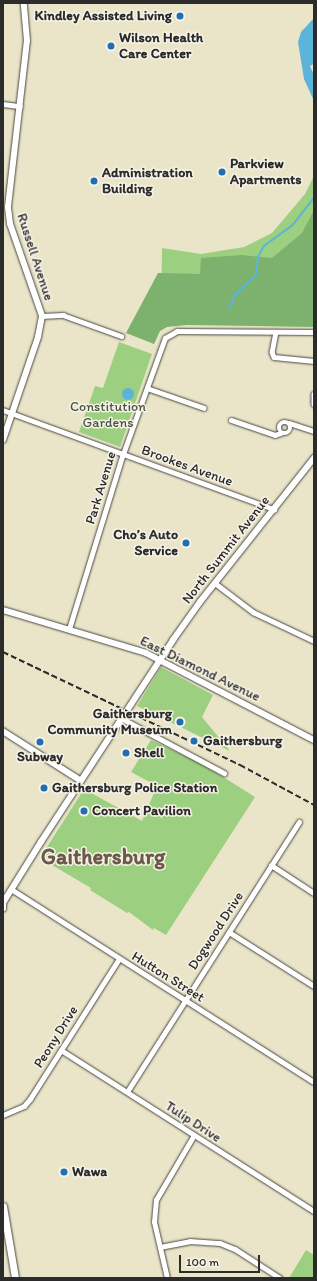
<!DOCTYPE html>
<html>
<head>
<meta charset="utf-8">
<style>
	body { margin:0 }
	#map { position:relative; width:317px; height:1281px; overflow:hidden; background:#eae5c8; font-family:Itim,sans-serif }
	div>[style] { position:absolute }
	[style*='--x'] { left:calc(var(--x)*1px); top:calc(var(--y)*1px); width:calc(var(--w)*1px); rotate:calc(var(--a)*1deg) }
	.green>* { inset:0; background:#9ccf7f }
	.forest>* { inset:0; background:#7db26e }
	.water>* { inset:0; background:#5cb4d9 }
	.round { border-radius:50% }
	.stream>* { height:1.5px; margin:-0.75px; padding:0 0.75px; transform-origin:0.75px; border-radius:0.75px; background:#5cb4d9 }
	.roads { filter:drop-shadow(0 0 1px #484743) drop-shadow(0 0 1px #484743) }
	.minor>* { height:4.5px; margin:-2.25px; padding:0 2.25px; transform-origin:2.25px; border-radius:2.25px; background:#fff }
	.minor>.ring { margin:-2.25px; padding:0; box-sizing:content-box; background:none; border:4.5px solid #fff; border-radius:50% }
	.tertiary>* { height:5.5px; margin:-2.75px; padding:0 2.75px; transform-origin:2.75px; border-radius:2.75px; background:#fff }
	.primary>* { height:7px; margin:-3.5px; padding:0 3.5px; transform-origin:3.5px; border-radius:3.5px; background:#fff }
	.rail>* { height:1.5px; margin-top:-0.75px; transform-origin:0; background:repeating-linear-gradient(90deg,#2b2b2b 0 6px,transparent 0 9px) }
	.dots>* { width:11px; height:11px; translate:-50% -50%; box-sizing:border-box; border:2px solid #f7f3e8; border-radius:50% }
	span { translate:-50% -50%; white-space:nowrap; text-align:center; line-height:1.15; -webkit-text-stroke:3px #f7f3e8; paint-order:stroke }
	.poi-label { font-size:14px; color:#2b2b2b; font-weight:700 }
	.right { translate:-100% -50%; text-align:right }
	.left { translate:0 -50%; text-align:left }
	.street-label { font-size:14px; color:#2b2b2b }
	.park-label { font-size:14px; color:#475440 }
	.town-label { font-size:22px; color:#6b5a4a; font-weight:700 }
	.frame { position:absolute; inset:0; border:4px solid #2b2b2b; pointer-events:none }
	.scale { position:absolute; left:179px; top:1255px; width:81px; height:18px; box-sizing:border-box; border:2px solid #2b2b2b; border-top:0; padding-left:5px; font-size:12px; line-height:14px; white-space:nowrap; color:#2b2b2b; -webkit-text-stroke:3px #f7f3e8; paint-order:stroke }
</style>
</head>
<body>
<div id="map">
	<div class="green">
		<i style="clip-path:polygon(314px 176px,314px 319px,161px 315px,162px 248px,201px 254px,244px 247px,272px 233px,305px 194px)"></i>
		<i style="clip-path:polygon(119px 342px,152px 354px,120px 447px,79px 432px,95px 386px,103px 388px)"></i>
		<i style="clip-path:polygon(161px 667px,213px 695px,202px 717px,230px 751px,137px 706px)"></i>
		<i style="clip-path:polygon(151px 740px,204px 765px,255px 797px,166px 935px,154px 928px,153px 930px,129px 912px,127px 913px,90px 890px,91px 888px,40px 858px,84px 789px,142px 821px,157px 786px,131px 772px)"></i>
		<i style="clip-path:polygon(306px 1250px,314px 1255px,314px 1278px,289px 1278px)"></i>
	</div>
	<div class="forest">
		<i style="clip-path:polygon(314px 210px,314px 327px,187px 325px,167px 327px,160px 331px,154px 344px,126px 333px,158px 273px,200px 274px,201px 258px,242px 255px,272px 258px,302px 233px)"></i>
	</div>
	<div class="water">
		<i style="clip-path:polygon(314px 18px,314px 64px,310px 66px,314px 75px,314px 101px,304px 79px,298px 42px,301px 32px)"></i>
		<i class="round" style="left:122px;top:388px;width:12px;height:12px"></i>
	</div>
	<div class="stream">
		<i style="--x:229;--y:309;--w:15;--a:-67"></i>
		<i style="--x:235;--y:295;--w:29;--a:-44"></i>
		<i style="--x:256;--y:275;--w:18;--a:-84"></i>
		<i style="--x:258;--y:257;--w:13;--a:-61"></i>
		<i style="--x:264;--y:246;--w:34;--a:-36"></i>
		<i style="--x:292;--y:226;--w:36;--a:-52"></i>
	</div>
	<div class="roads">
		<div class="minor">
			<i style="--x:3;--y:104;--w:17;--a:7"></i>
			<i style="--x:42;--y:316;--w:21;--a:-3"></i>
			<i style="--x:63;--y:315;--w:62;--a:19.9"></i>
			<i style="--x:276;--y:332;--w:20;--a:101"></i>
			<i style="--x:272;--y:352;--w:5;--a:68"></i>
			<i style="--x:274;--y:357;--w:40;--a:5.7"></i>
			<i style="--x:147;--y:388;--w:60;--a:19.3"></i>
			<i style="--x:314;--y:394;--w:10;--a:90"></i>
			<i style="--x:3;--y:410;--w:289;--a:20.1"></i>
			<i style="--x:231;--y:420;--w:46;--a:18.8"></i>
			<i style="--x:275;--y:435;--w:6;--a:-18"></i>
			<i class="ring" style="left:279px;top:422px;width:7.5px;height:7.5px"></i>
			<i style="--x:289;--y:423;--w:26;--a:18"></i>
			<i style="--x:215;--y:583;--w:48;--a:37.3"></i>
			<i style="--x:253;--y:612;--w:68;--a:25.4"></i>
			<i style="--x:69;--y:629;--w:183;--a:-72.9"></i>
			<i style="--x:123;--y:454;--w:123;--a:-70.1"></i>
			<i style="--x:165;--y:338;--w:14;--a:-30"></i>
			<i style="--x:177;--y:331;--w:137;--a:0.4"></i>
			<i style="--x:121;--y:718;--w:117;--a:28.1"></i>
			<i style="--x:271;--y:865;--w:51;--a:33.1"></i>
			<i style="--x:11;--y:889;--w:359;--a:32.5"></i>
			<i style="--x:229;--y:932;--w:101;--a:32.4"></i>
			<i style="--x:61;--y:1050;--w:300;--a:32.5"></i>
			<i style="--x:127;--y:1092;--w:320;--a:-57.5"></i>
			<i style="--x:3;--y:1115;--w:23;--a:-23"></i>
			<i style="--x:24;--y:1106;--w:9;--a:-49"></i>
			<i style="--x:30;--y:1099;--w:166;--a:-57.6"></i>
			<i style="--x:160;--y:1247;--w:31;--a:-11"></i>
			<i style="--x:190;--y:1241;--w:30;--a:4"></i>
			<i style="--x:220;--y:1243;--w:16;--a:22"></i>
			<i style="--x:235;--y:1249;--w:54;--a:32.8"></i>
			<i style="--x:167;--y:1278;--w:57;--a:-103.1"></i>
			<i style="--x:154;--y:1222;--w:22;--a:-85"></i>
			<i style="--x:156;--y:1200;--w:75;--a:-59.7"></i>
		</div>
		<div class="tertiary">
			<i style="--x:3;--y:440;--w:109;--a:-71.2"></i>
			<i style="--x:38;--y:337;--w:21;--a:-79"></i>
			<i style="--x:42;--y:316;--w:97;--a:-109.2"></i>
			<i style="--x:10;--y:224;--w:17;--a:-97"></i>
			<i style="--x:8;--y:207;--w:167;--a:-83.5"></i>
			<i style="--x:27;--y:41;--w:38;--a:-95"></i>
			<i style="--x:3;--y:610;--w:149;--a:16.7"></i>
			<i style="--x:146;--y:653;--w:189;--a:27.4"></i>
			<i style="--x:3;--y:731;--w:91;--a:32.5"></i>
			<i style="--x:3;--y:909;--w:6;--a:-90"></i>
			<i style="--x:3;--y:903;--w:72;--a:-58.1"></i>
			<i style="--x:41;--y:842;--w:241;--a:-56.8"></i>
			<i style="--x:173;--y:640;--w:47;--a:-54.6"></i>
			<i style="--x:200;--y:602;--w:184;--a:-51.6"></i>
		</div>
		<div class="primary">
			<i style="--x:3;--y:1206;--w:73;--a:80.5"></i>
		</div>
	</div>
	<div class="rail">
		<i style="--x:3;--y:652;--w:263;--a:25.5"></i>
		<i style="--x:240;--y:765;--w:84;--a:28.4"></i>
	</div>
	<div class="dots">
		<i style="left:180px;top:16px;background:#1f6fb2"></i>
		<i style="left:111px;top:46px;background:#1f6fb2"></i>
		<i style="left:222px;top:172px;background:#1f6fb2"></i>
		<i style="left:94px;top:181px;background:#1f6fb2"></i>
		<i style="left:186px;top:543px;background:#1f6fb2"></i>
		<i style="left:180px;top:722px;background:#1f6fb2"></i>
		<i style="left:194px;top:741px;background:#1f6fb2"></i>
		<i style="left:40px;top:742px;background:#1f6fb2"></i>
		<i style="left:126px;top:753px;background:#1f6fb2"></i>
		<i style="left:44px;top:788px;background:#1f6fb2"></i>
		<i style="left:84px;top:811px;background:#1f6fb2"></i>
		<i style="left:64px;top:1172px;background:#1f6fb2"></i>
	</div>
	<div class="poi-label">
		<span class="right" style="left:172px;top:16px">Kindley Assisted Living</span>
		<span class="left" style="left:119px;top:46px">Wilson Health<br>Care Center</span>
		<span class="left" style="left:230px;top:172px">Parkview<br>Apartments</span>
		<span class="left" style="left:102px;top:181px">Administration<br>Building</span>
		<span class="right" style="left:178px;top:543px">Cho’s Auto<br>Service</span>
		<span class="right" style="left:172px;top:722px">Gaithersburg<br>Community Museum</span>
		<span class="left" style="left:203px;top:741px">Gaithersburg</span>
		<span class="left" style="left:134px;top:753px">Shell</span>
		<span style="left:40px;top:757px">Subway</span>
		<span class="left" style="left:52px;top:788px">Gaithersburg Police Station</span>
		<span class="left" style="left:92px;top:811px">Concert Pavilion</span>
		<span class="left" style="left:72px;top:1172px">Wawa</span>
	</div>
	<div class="street-label">
		<span style="left:35px;top:257px;rotate:72deg">Russell Avenue</span>
		<span style="left:187px;top:466px;rotate:20deg">Brookes Avenue</span>
		<span style="left:101px;top:488px;rotate:-73deg">Park Avenue</span>
		<span style="left:226px;top:550px;rotate:-52deg">North Summit Avenue</span>
		<span style="left:200px;top:669px;rotate:26deg">East Diamond Avenue</span>
		<span style="left:216px;top:931px;rotate:-57deg">Dogwood Drive</span>
		<span style="left:168px;top:977px;rotate:32deg">Hutton Street</span>
		<span style="left:56px;top:1037px;rotate:-58deg">Peony Drive</span>
		<span style="left:193px;top:1122px;rotate:33deg">Tulip Drive</span>
	</div>
	<div class="park-label">
		<span style="left:108px;top:415px">Constitution<br>Gardens</span>
	</div>
	<div class="town-label">
		<span style="left:103px;top:857px">Gaithersburg</span>
	</div>
	<div class="frame"></div>
	<div class="scale">100 m</div>
</div>
</body>
</html>
